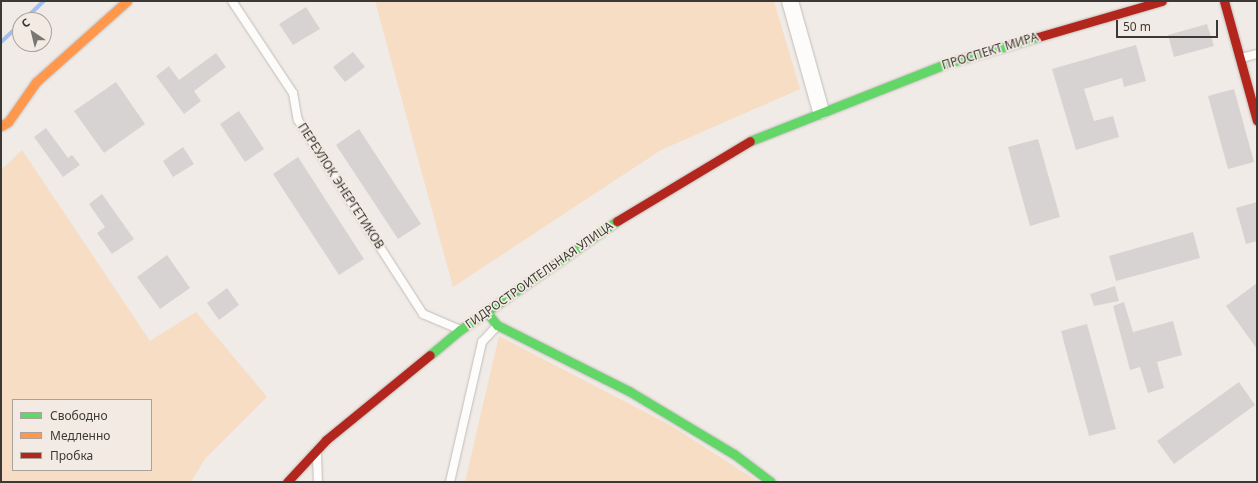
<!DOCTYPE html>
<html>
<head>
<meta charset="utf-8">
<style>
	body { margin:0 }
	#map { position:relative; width:1258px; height:483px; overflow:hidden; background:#f0ebe6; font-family:"Noto Sans",sans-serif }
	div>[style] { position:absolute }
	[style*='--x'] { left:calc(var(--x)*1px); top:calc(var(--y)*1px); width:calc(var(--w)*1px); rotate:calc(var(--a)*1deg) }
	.green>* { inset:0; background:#f6ddc4 }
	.stream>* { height:4px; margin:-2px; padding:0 2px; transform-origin:2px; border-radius:2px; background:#a1beee }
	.building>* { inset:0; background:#d7d3d2 }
	.roads { filter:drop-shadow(0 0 1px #c1bdba) drop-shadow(0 0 1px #c1bdba) }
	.lane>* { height:8px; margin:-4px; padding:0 4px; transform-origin:4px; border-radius:4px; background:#fdfcfb }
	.street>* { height:16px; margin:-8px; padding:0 8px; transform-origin:8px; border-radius:8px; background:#fdfcfb }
	.fast>* { height:9px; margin:-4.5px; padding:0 4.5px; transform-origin:4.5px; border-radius:4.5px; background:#63d668 }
	.slow>* { height:9px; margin:-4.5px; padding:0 4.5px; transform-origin:4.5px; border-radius:4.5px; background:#ff974d }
	.jam>* { height:9px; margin:-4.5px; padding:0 4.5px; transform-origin:4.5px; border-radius:4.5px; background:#b3261e }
	span { translate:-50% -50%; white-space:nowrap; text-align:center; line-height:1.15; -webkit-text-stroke:3.5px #f3ebe3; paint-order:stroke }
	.street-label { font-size:12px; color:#3b3835 }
	.frame { position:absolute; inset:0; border:2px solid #3b3835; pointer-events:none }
	.legend { position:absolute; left:12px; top:399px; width:140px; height:72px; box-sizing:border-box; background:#f3ebe3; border:1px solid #a9a39d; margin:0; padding:5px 7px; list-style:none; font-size:12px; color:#3b3835 }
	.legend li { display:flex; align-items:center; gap:8px; height:20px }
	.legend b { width:20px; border:1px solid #a9a39d }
	.north { position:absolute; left:12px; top:12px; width:40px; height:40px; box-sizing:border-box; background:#f3ebe3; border:1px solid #a9a39d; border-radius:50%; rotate:325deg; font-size:11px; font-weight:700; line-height:16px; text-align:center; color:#3b3835 }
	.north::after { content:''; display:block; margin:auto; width:14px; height:18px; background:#7a7773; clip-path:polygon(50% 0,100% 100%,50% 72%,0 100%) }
	.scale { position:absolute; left:1116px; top:20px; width:102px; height:18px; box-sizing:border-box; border:2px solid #3b3835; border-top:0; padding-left:5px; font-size:12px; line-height:14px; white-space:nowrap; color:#3b3835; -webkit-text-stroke:3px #f3ebe3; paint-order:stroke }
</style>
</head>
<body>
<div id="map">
	<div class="green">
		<i style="clip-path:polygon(375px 1px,774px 1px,800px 89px,661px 150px,453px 287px)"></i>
		<i style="clip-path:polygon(evenodd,22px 150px,150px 341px,196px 312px,267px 397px,205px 459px,191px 482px,1px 482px,1px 170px,22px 150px,13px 400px,151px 400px,151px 470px,13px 470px,13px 400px)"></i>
		<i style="clip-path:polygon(499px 336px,670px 425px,759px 482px,465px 482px)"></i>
	</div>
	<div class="stream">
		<i style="--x:24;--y:20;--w:28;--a:-44"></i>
		<i style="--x:1;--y:42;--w:26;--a:-43"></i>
	</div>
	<div class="building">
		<i style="clip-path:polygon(306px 7px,320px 29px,293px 45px,279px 24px)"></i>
		<i style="clip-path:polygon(1207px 24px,1214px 46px,1174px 57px,1168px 35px)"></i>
		<i style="clip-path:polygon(1136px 45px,1146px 81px,1124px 87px,1122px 78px,1084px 89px,1094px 121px,1113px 116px,1119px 137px,1076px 150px,1052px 69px)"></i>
		<i style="clip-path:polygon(353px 52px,365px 67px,345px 82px,333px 67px)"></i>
		<i style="clip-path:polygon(216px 53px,226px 67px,194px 91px,201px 101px,184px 114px,156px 76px,169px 66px,179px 80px)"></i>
		<i style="clip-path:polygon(116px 82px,145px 124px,104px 153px,74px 111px)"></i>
		<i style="clip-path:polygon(1234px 89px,1254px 162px,1228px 169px,1208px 96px)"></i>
		<i style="clip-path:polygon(239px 111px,264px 149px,245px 162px,220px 124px)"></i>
		<i style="clip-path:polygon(46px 128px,68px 158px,72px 155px,80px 165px,63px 177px,34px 137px)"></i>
		<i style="clip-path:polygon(359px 129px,421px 224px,398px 239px,336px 145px)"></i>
		<i style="clip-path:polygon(1038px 139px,1060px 217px,1030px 226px,1008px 147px)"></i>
		<i style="clip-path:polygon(183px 147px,194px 164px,173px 177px,163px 161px)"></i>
		<i style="clip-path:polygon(298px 157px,364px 259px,339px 275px,273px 174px)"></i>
		<i style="clip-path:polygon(102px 194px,134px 239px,112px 254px,97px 233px,105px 227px,89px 204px)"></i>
		<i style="clip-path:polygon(1257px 202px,1257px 241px,1246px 244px,1236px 208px)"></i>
		<i style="clip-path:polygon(1193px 232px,1200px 258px,1116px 281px,1109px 256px)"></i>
		<i style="clip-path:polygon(167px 255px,190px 288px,160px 309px,137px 277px)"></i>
		<i style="clip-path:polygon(1257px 283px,1257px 349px,1226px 306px)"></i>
		<i style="clip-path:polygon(1115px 286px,1119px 301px,1094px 306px,1090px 294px)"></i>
		<i style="clip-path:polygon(227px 288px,239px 305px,219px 320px,207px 303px)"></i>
		<i style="clip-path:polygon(1124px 302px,1133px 332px,1173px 321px,1182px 355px,1157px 362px,1164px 388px,1148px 393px,1140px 367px,1130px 370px,1113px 306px)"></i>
		<i style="clip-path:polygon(1087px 324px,1116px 429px,1089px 436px,1061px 331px)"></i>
		<i style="clip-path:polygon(1239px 382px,1255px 405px,1174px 464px,1157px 441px)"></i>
	</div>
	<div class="roads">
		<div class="lane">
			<i style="--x:232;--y:1;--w:110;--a:56.5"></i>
			<i style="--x:293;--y:93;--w:27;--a:80"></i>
			<i style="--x:298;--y:120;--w:231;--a:57.2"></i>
			<i style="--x:423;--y:314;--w:38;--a:23"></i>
			<i style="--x:1241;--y:58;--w:16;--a:-14"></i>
			<i style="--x:317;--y:455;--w:27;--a:88"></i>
			<i style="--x:450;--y:482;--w:144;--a:-77.1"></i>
			<i style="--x:482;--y:342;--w:22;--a:-47"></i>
		</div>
		<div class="street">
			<i style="--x:790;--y:1;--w:114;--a:74.3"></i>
		</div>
		<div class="fast">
			<i style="--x:750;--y:141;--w:210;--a:-21.5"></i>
			<i style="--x:945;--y:64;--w:97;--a:-16.2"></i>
			<i style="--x:486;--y:311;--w:18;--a:52"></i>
			<i style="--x:497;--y:325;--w:148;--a:26.6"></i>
			<i style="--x:629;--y:391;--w:122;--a:31"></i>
			<i style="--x:734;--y:454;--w:46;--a:37.1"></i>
			<i style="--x:430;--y:355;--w:39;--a:-40"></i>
			<i style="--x:460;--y:330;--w:191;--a:-34.8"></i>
		</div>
		<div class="slow">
			<i style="--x:1;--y:126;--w:8;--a:-30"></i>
			<i style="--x:8;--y:122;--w:49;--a:-55"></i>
			<i style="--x:36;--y:82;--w:122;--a:-41.7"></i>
		</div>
		<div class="jam">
			<i style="--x:1224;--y:1;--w:124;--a:74.6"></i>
			<i style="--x:1038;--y:37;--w:129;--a:-16.2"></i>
			<i style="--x:617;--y:221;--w:155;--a:-31"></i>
			<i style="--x:287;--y:482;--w:57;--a:-47.1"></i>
			<i style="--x:326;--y:440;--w:134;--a:-39.3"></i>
		</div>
	</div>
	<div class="street-label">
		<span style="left:990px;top:51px;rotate:-17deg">ПРОСПЕКТ МИРА</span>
		<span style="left:341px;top:186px;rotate:57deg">ПЕРЕУЛОК ЭНЕРГЕТИКОВ</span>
		<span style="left:539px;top:275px;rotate:-35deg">ГИДРОСТРОИТЕЛЬНАЯ УЛИЦА</span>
	</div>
	<div class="frame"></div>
	<ul class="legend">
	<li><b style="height:5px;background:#63d668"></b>Свободно</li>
	<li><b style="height:5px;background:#ff974d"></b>Медленно</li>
	<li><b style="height:5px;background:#b3261e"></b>Пробка</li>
	</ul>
	<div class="north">С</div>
	<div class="scale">50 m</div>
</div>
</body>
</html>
